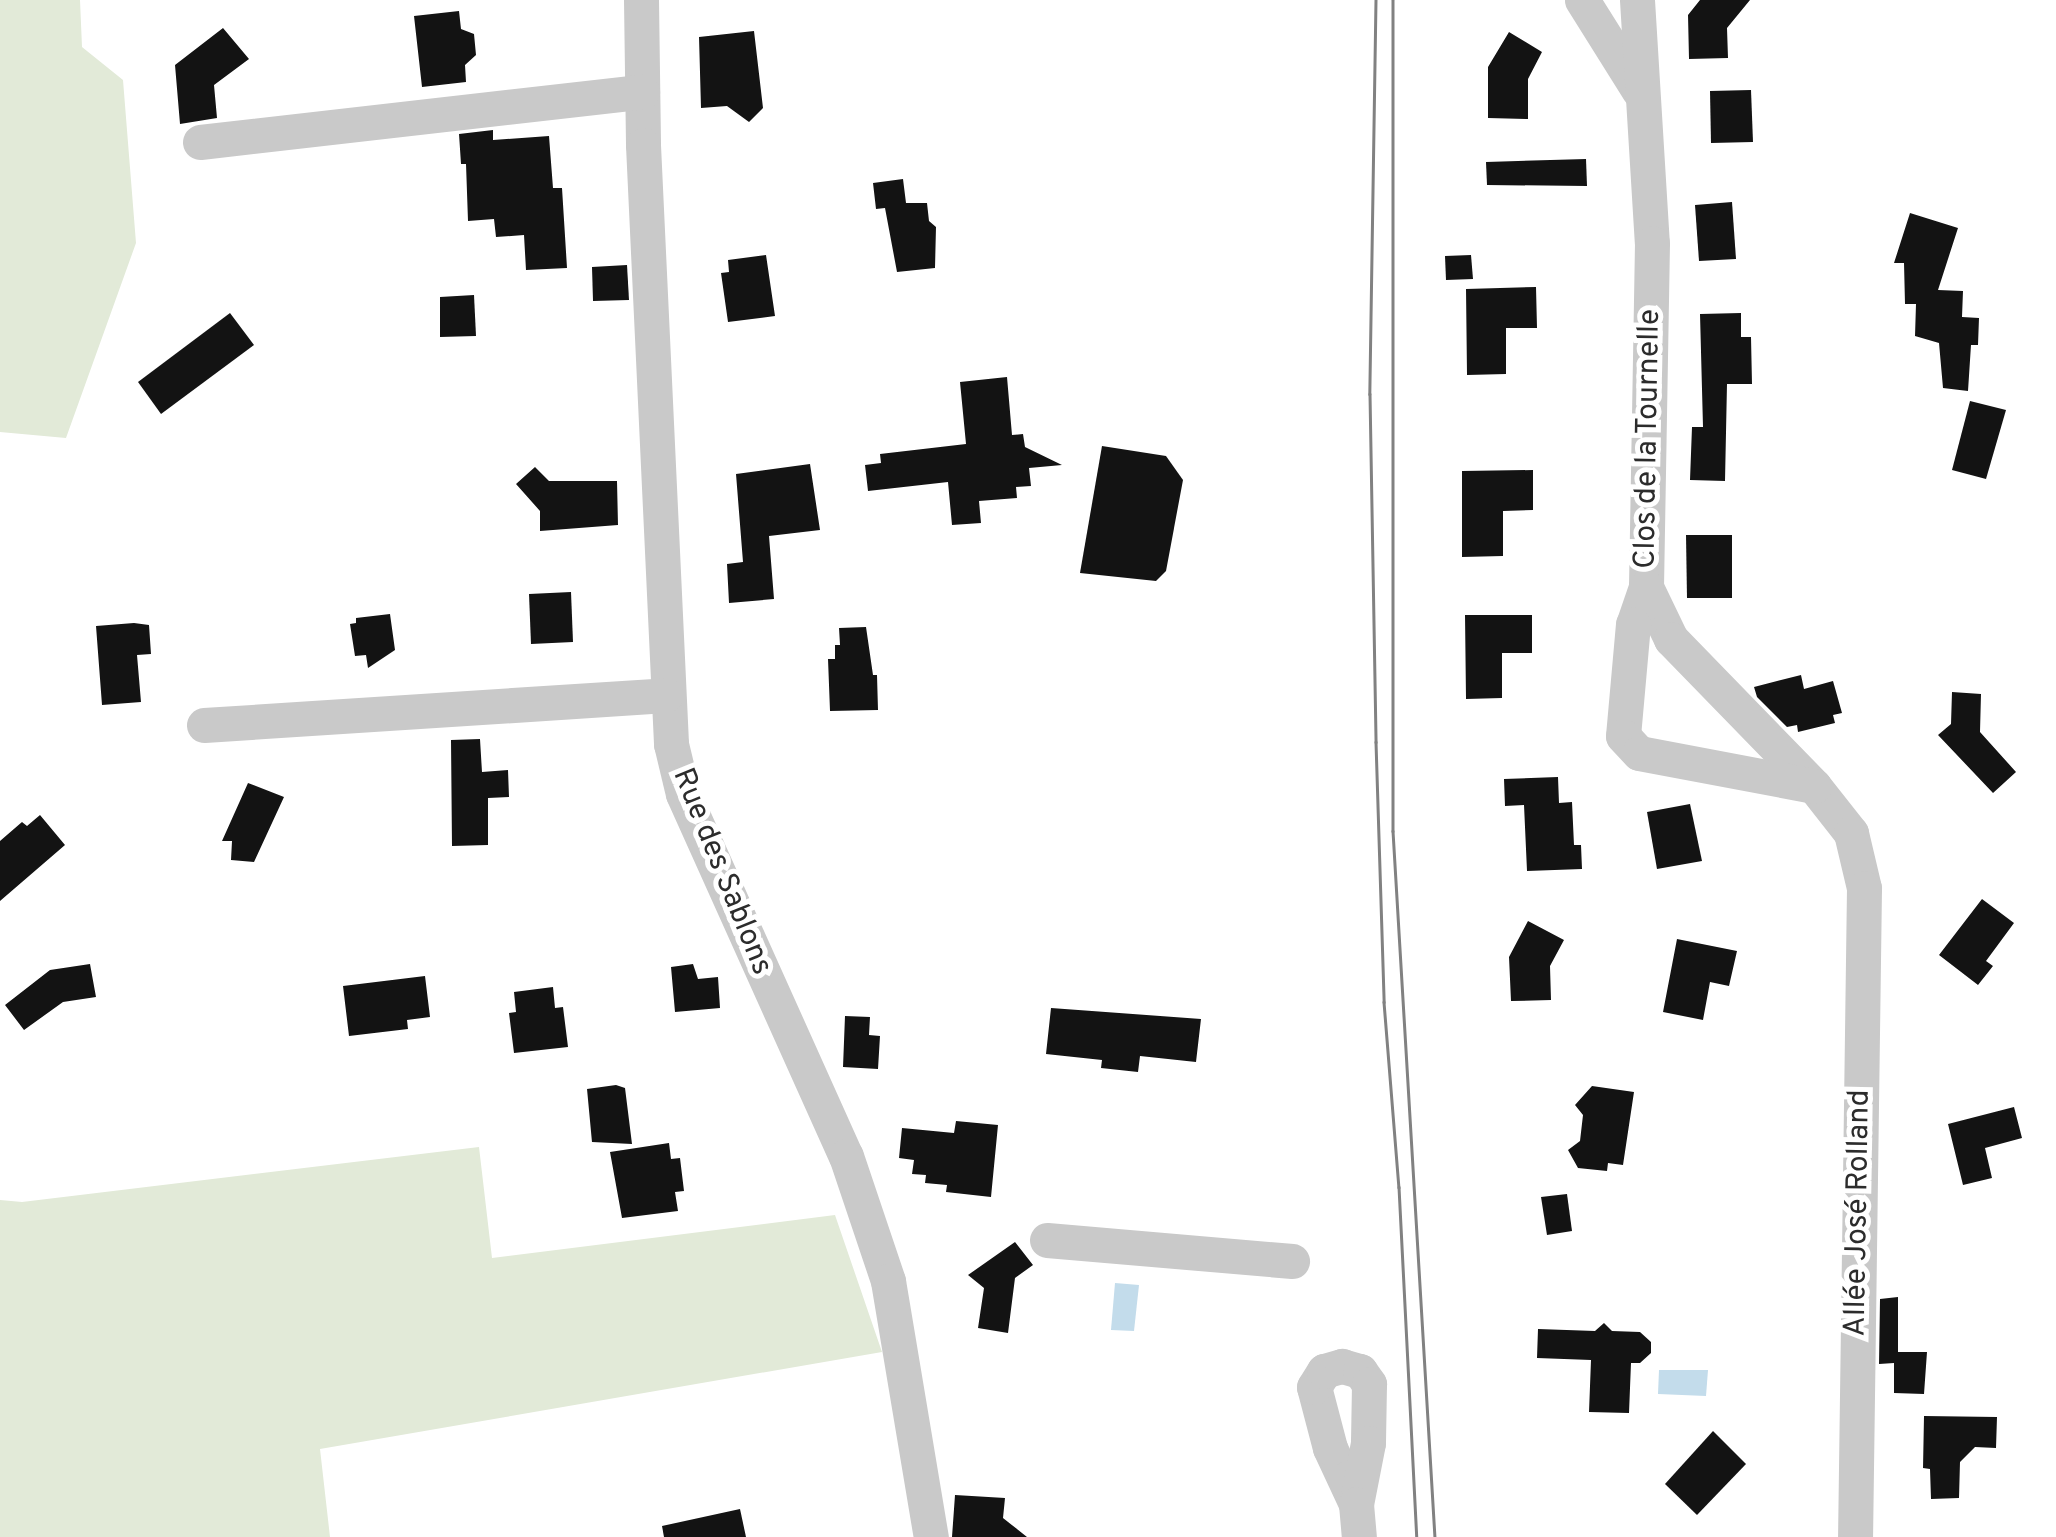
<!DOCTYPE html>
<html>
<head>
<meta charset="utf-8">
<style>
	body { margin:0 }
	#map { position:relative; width:2056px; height:1537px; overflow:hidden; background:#fff; font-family:Overpass,sans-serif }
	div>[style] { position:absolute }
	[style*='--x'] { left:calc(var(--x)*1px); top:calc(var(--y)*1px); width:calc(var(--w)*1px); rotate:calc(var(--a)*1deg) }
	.green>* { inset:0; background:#e2ead8 }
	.water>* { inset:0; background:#c3dceb }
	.building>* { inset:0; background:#131313 }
	.minor>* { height:35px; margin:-17.5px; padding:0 17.5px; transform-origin:17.5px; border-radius:17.5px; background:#c9c9c9 }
	.tram>* { height:2.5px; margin:-1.25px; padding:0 1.25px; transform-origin:1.25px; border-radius:1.25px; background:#818181 }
	span { translate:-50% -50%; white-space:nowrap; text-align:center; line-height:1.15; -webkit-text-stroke:10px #fff; paint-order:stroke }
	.street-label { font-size:30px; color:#2c2c2c }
</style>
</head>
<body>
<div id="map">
	<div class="green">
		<i style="clip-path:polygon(0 0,80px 0,82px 47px,123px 80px,136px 243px,66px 438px,0 432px)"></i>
		<i style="clip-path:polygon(479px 1147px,492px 1258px,835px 1215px,882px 1352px,320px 1449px,330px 1537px,0 1537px,0 1200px,22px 1202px)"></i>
	</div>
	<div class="water">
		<i style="clip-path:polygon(1115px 1283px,1139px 1285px,1134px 1331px,1111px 1330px)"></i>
		<i style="clip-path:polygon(1659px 1370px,1708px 1370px,1706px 1396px,1658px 1394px)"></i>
	</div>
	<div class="building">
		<i style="clip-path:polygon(1700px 0,1750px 0,1727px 28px,1728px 58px,1689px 59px,1688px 15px)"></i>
		<i style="clip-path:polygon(459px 11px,461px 29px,474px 34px,476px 55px,465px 65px,466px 82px,422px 87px,414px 16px)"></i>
		<i style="clip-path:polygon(223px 28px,249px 59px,214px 85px,217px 118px,180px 124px,175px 65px)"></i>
		<i style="clip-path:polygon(754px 31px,763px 108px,749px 122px,727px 106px,701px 108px,699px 37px)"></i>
		<i style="clip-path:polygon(1509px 32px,1542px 52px,1528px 79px,1528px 119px,1488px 118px,1488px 67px)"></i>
		<i style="clip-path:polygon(1751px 90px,1753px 142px,1711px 143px,1710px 91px)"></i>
		<i style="clip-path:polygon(493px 130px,493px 140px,549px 136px,553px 188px,562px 188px,567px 268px,526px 270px,524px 235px,496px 237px,494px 219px,468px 221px,466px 164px,461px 164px,459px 134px)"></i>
		<i style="clip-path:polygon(1586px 159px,1587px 186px,1487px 185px,1486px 162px)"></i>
		<i style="clip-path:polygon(903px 179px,906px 203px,927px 203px,929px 221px,936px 227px,935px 268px,897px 272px,885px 208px,876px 209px,873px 183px)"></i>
		<i style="clip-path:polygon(1732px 202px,1736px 259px,1699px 261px,1695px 205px)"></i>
		<i style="clip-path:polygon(1910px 213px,1958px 228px,1938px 290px,1963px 291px,1962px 317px,1979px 318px,1978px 345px,1971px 345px,1968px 391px,1943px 388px,1939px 343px,1915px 336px,1916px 304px,1905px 304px,1904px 263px,1894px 263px)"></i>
		<i style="clip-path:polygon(766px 255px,775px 316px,728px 322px,721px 273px,729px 272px,728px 260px)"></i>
		<i style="clip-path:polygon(1471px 255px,1473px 279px,1446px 280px,1445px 256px)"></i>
		<i style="clip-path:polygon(627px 265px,629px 300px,593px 301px,592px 267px)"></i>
		<i style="clip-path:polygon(1536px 287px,1537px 328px,1506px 328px,1506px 374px,1467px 375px,1466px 289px)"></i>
		<i style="clip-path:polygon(474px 295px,476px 336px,440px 337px,440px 297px)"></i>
		<i style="clip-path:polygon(230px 313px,254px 345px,161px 414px,138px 382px)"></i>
		<i style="clip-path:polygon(1741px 313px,1741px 337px,1751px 337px,1752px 384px,1727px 384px,1725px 481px,1690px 480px,1692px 427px,1703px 427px,1700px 314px)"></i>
		<i style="clip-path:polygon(1007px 377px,1012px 435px,1023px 434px,1025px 447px,1062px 465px,1029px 468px,1031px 486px,1016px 487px,1017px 498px,979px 501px,981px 523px,952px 525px,948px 482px,868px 491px,865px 465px,881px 463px,880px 454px,966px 444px,960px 382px)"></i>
		<i style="clip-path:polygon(1970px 401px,2006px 410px,1986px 479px,1952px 470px)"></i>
		<i style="clip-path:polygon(1102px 446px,1166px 456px,1183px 480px,1166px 571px,1156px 581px,1080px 573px)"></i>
		<i style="clip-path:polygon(810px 464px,820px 530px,769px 536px,774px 599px,729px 603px,727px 564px,743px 562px,736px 474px)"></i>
		<i style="clip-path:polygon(535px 467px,549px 481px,617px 481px,618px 525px,540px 531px,540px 511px,516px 484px)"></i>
		<i style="clip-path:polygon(1533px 470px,1533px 510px,1503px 511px,1503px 556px,1462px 557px,1462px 471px)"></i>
		<i style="clip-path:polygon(1686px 535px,1732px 535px,1732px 598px,1687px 598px)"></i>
		<i style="clip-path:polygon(571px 592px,573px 642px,531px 644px,529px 594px)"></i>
		<i style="clip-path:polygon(390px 614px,395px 650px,368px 668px,366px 655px,355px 656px,350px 624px,356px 623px,356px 618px)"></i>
		<i style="clip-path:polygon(1465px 615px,1532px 615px,1532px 653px,1502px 653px,1502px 698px,1466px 699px)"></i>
		<i style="clip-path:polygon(134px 623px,149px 625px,151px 654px,137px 655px,141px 702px,102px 705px,96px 626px)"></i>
		<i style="clip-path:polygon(866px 627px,873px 675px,877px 675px,878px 710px,830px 711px,828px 659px,835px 659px,835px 645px,840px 645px,839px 628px)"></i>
		<i style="clip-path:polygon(1801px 675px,1804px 689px,1833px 681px,1842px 713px,1833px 715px,1835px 723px,1798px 732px,1797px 725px,1787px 727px,1757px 697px,1754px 687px)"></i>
		<i style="clip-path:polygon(1952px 692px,1981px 694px,1980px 732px,2016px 772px,1993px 793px,1938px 735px,1951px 724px)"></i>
		<i style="clip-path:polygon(480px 739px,482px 772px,508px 770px,509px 797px,488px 798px,488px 845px,452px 846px,451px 740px)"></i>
		<i style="clip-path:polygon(1558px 777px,1559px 803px,1572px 802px,1574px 845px,1581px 845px,1582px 869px,1527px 871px,1524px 805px,1505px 806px,1504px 779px)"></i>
		<i style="clip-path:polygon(248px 783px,284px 797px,254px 862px,231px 860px,232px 841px,222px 841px)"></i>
		<i style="clip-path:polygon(1690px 804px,1702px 861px,1657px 869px,1647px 812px)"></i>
		<i style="clip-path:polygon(40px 815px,65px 845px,0 901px,0 841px,22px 822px,27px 826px)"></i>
		<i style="clip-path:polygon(1982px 899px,2014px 923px,1986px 961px,1993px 966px,1978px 985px,1939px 955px)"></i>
		<i style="clip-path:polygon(1528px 921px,1564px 940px,1550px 966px,1551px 1000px,1511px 1001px,1509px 957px)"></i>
		<i style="clip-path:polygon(1677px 939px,1737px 951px,1729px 986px,1710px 982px,1703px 1020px,1663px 1012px)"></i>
		<i style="clip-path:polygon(90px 964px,96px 997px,63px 1002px,24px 1030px,5px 1005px,50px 970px)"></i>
		<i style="clip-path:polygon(693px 964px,698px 979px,718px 977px,720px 1008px,675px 1012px,671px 967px)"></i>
		<i style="clip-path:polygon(425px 976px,430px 1017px,407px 1020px,408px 1029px,349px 1036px,343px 986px)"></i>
		<i style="clip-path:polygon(553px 987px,555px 1008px,563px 1007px,568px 1047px,514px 1053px,509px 1013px,516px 1012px,514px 992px)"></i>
		<i style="clip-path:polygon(1051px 1008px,1201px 1019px,1196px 1062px,1140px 1056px,1138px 1072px,1101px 1068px,1102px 1060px,1046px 1054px)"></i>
		<i style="clip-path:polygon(845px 1016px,870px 1017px,869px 1035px,880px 1036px,878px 1069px,843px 1067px)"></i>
		<i style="clip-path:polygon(616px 1085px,625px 1088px,632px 1144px,592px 1142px,587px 1089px)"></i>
		<i style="clip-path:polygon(1592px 1086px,1634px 1092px,1623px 1165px,1608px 1163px,1607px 1171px,1578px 1168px,1568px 1150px,1580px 1141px,1583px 1115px,1575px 1105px)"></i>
		<i style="clip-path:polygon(2014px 1107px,2022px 1138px,1985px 1148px,1992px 1178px,1963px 1185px,1948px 1124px)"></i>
		<i style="clip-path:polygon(956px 1121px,998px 1125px,991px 1197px,946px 1192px,947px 1185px,925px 1183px,926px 1175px,912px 1174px,914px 1160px,899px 1158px,902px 1128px,954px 1133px)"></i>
		<i style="clip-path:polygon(669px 1143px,671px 1159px,680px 1158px,684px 1191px,675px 1192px,678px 1211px,622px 1218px,610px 1152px)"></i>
		<i style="clip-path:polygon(1567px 1194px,1572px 1231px,1547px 1235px,1541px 1197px)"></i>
		<i style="clip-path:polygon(1015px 1242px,1033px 1265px,1015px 1278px,1008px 1333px,978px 1328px,984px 1288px,968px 1275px)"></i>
		<i style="clip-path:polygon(1898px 1297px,1898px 1352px,1927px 1352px,1924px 1394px,1894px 1393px,1894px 1363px,1879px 1364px,1880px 1299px)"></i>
		<i style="clip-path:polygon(1604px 1323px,1612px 1331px,1640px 1332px,1651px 1342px,1651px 1353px,1640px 1363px,1631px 1363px,1629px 1413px,1589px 1412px,1591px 1360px,1537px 1358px,1538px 1329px,1595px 1331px)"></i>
		<i style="clip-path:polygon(1924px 1416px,1997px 1417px,1996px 1448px,1975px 1447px,1960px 1462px,1959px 1498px,1931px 1499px,1930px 1469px,1923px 1468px)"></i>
		<i style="clip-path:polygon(1713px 1431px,1746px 1464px,1697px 1515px,1665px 1484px)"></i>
		<i style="clip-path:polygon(955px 1495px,1005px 1498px,1003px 1518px,1027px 1537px,952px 1537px)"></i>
		<i style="clip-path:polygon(740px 1509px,746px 1537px,664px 1537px,662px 1526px)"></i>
	</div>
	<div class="minor">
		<i style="--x:641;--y:0;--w:145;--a:89.2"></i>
		<i style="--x:643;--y:145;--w:600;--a:87.32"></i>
		<i style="--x:671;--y:744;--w:51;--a:76.5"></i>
		<i style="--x:683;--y:794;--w:397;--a:65.8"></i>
		<i style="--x:846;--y:1156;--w:132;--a:71.4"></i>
		<i style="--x:888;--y:1281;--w:260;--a:80.5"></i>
		<i style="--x:1582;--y:0;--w:107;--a:57.9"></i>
		<i style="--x:1637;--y:0;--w:243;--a:86.5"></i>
		<i style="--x:1652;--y:243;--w:344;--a:91"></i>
		<i style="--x:1646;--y:587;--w:58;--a:64.3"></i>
		<i style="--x:1671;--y:639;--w:205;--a:45.8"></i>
		<i style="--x:1814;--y:786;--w:60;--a:51.8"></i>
		<i style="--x:1851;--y:833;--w:57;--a:76.7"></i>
		<i style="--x:1864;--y:888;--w:649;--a:90.79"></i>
		<i style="--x:200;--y:142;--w:445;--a:-6.5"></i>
		<i style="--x:1646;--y:587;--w:39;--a:109"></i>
		<i style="--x:1633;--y:624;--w:112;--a:95.1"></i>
		<i style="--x:1623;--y:736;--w:23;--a:47"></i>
		<i style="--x:1639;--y:753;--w:178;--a:10.7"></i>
		<i style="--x:204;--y:725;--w:463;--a:-3.7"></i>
		<i style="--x:1047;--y:1240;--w:246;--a:4.9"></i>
		<i style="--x:1356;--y:1504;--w:62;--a:-114.9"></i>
		<i style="--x:1330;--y:1448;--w:63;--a:-104.7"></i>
		<i style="--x:1314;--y:1387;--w:19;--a:-58"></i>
		<i style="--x:1324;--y:1371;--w:19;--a:-16"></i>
		<i style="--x:1342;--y:1366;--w:19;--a:16"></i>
		<i style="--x:1360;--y:1371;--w:16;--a:55"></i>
		<i style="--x:1369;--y:1384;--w:59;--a:91"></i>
		<i style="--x:1368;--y:1443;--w:62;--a:101.1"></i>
		<i style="--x:1356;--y:1504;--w:33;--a:85"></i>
	</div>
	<div class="tram">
		<i style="--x:1376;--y:0;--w:394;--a:90.9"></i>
		<i style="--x:1370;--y:394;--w:348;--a:89"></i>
		<i style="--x:1376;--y:742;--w:260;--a:88.2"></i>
		<i style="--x:1384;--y:1002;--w:186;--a:85.4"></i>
		<i style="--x:1399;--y:1187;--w:350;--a:87.1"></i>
		<i style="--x:1393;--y:0;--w:831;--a:90"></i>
		<i style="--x:1393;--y:831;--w:707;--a:86.6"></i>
	</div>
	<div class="street-label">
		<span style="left:1649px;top:439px;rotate:-89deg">Clos de la Tournelle</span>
		<span style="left:721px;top:872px;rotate:68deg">Rue des Sablons</span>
		<span style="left:1859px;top:1213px;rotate:-89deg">Allée José Rolland</span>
	</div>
</div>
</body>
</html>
